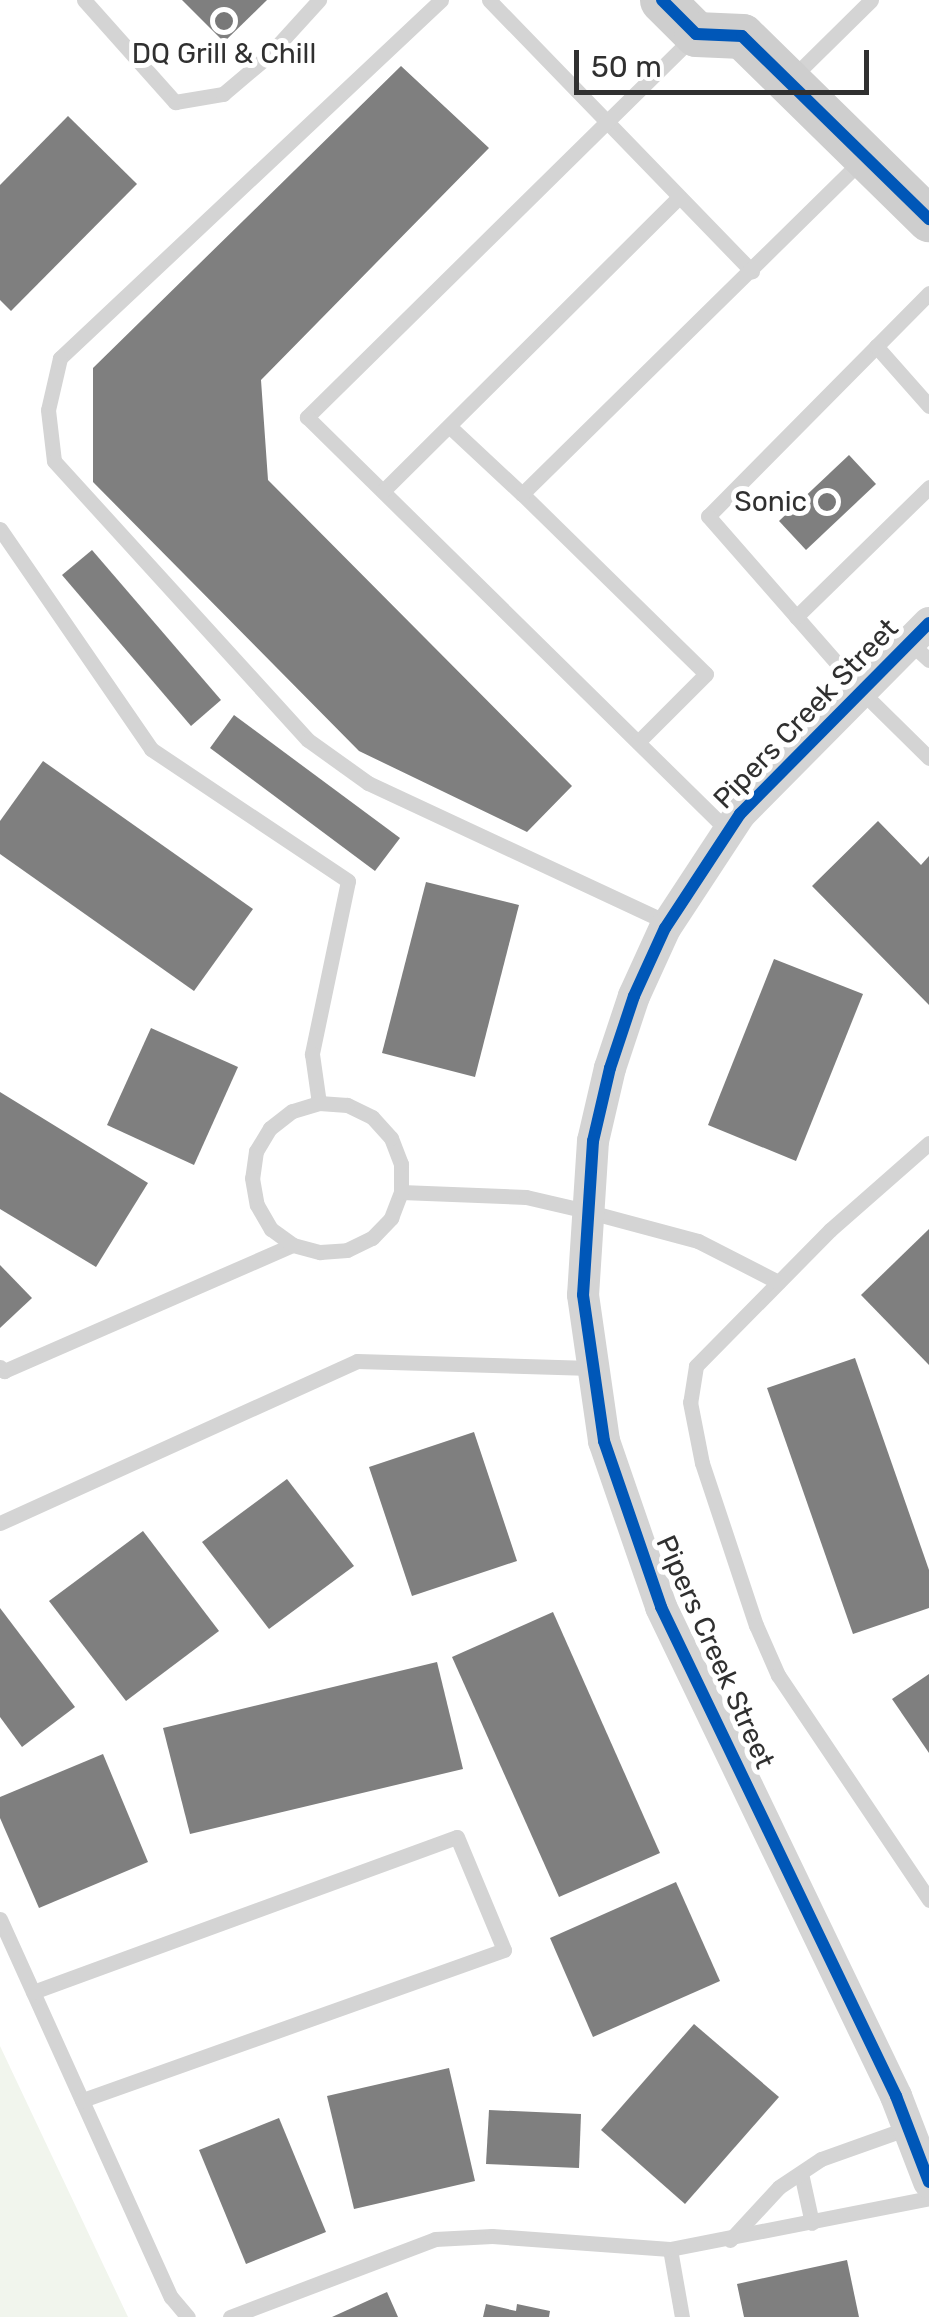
<!DOCTYPE html>
<html>
<head>
<meta charset="utf-8">
<style>
	body { margin:0 }
	#map { position:relative; width:929px; height:2317px; overflow:hidden; background:#fff; font-family:Rubik,sans-serif }
	div>[style] { position:absolute }
	[style*='--x'] { left:calc(var(--x)*1px); top:calc(var(--y)*1px); width:calc(var(--w)*1px); rotate:calc(var(--a)*1deg) }
	.green>* { inset:0; background:#f1f5ed }
	.building>* { inset:0; background:#7f7f7f }
	.lane>* { height:15px; margin:-7.5px; padding:0 7.5px; transform-origin:7.5px; border-radius:7.5px; background:#d4d4d4 }
	.street>* { height:32px; margin:-16px; padding:0 16px; transform-origin:16px; border-radius:16px; background:#d4d4d4 }
	.secondary>* { height:45px; margin:-22.5px; padding:0 22.5px; transform-origin:22.5px; border-radius:22.5px; background:#cecece }
	.cycleway>* { height:12px; margin:-6px; padding:0 6px; transform-origin:6px; border-radius:6px; background:#0057b8 }
	.dots>* { width:28px; height:28px; translate:-50% -50%; box-sizing:border-box; border:5px solid #fff; border-radius:50% }
	span { translate:-50% -50%; white-space:nowrap; text-align:center; line-height:1.15; -webkit-text-stroke:10px #fff; paint-order:stroke }
	.poi-label { font-size:28px; color:#303030 }
	.right { translate:-100% -50%; text-align:right }
	.street-label { font-size:28px; color:#303030 }
	.scale { position:absolute; left:574px; top:50px; width:295px; height:45px; box-sizing:border-box; border:5px solid #303030; border-top:0; padding-left:12px; font-size:30px; line-height:35px; white-space:nowrap; color:#303030; -webkit-text-stroke:8px #fff; paint-order:stroke }
</style>
</head>
<body>
<div id="map">
	<div class="green">
		<i style="clip-path:polygon(0 2046px,128px 2317px,0 2317px)"></i>
	</div>
	<div class="building">
		<i style="clip-path:polygon(182px 0,267px 0,224px 42px)"></i>
		<i style="clip-path:polygon(401px 66px,489px 148px,261px 380px,268px 480px,572px 786px,527px 832px,359px 751px,93px 482px,93px 368px)"></i>
		<i style="clip-path:polygon(68px 116px,137px 184px,11px 311px,0 300px,0 185px)"></i>
		<i style="clip-path:polygon(849px 455px,876px 484px,806px 550px,779px 521px)"></i>
		<i style="clip-path:polygon(92px 550px,221px 700px,191px 726px,62px 575px)"></i>
		<i style="clip-path:polygon(234px 715px,400px 838px,375px 871px,210px 748px)"></i>
		<i style="clip-path:polygon(43px 761px,253px 909px,194px 991px,0 854px,0 821px)"></i>
		<i style="clip-path:polygon(878px 821px,921px 865px,929px 856px,929px 1005px,812px 886px)"></i>
		<i style="clip-path:polygon(426px 882px,519px 905px,475px 1077px,382px 1053px)"></i>
		<i style="clip-path:polygon(774px 959px,863px 994px,796px 1161px,708px 1125px)"></i>
		<i style="clip-path:polygon(151px 1028px,238px 1067px,194px 1165px,107px 1125px)"></i>
		<i style="clip-path:polygon(0 1092px,148px 1183px,96px 1267px,0 1209px)"></i>
		<i style="clip-path:polygon(929px 1229px,929px 1365px,861px 1295px)"></i>
		<i style="clip-path:polygon(0 1265px,32px 1298px,0 1328px)"></i>
		<i style="clip-path:polygon(855px 1358px,929px 1570px,929px 1608px,853px 1634px,767px 1388px)"></i>
		<i style="clip-path:polygon(474px 1432px,517px 1561px,412px 1596px,369px 1467px)"></i>
		<i style="clip-path:polygon(287px 1479px,354px 1566px,269px 1629px,202px 1542px)"></i>
		<i style="clip-path:polygon(143px 1531px,219px 1631px,126px 1701px,49px 1601px)"></i>
		<i style="clip-path:polygon(0 1608px,75px 1707px,22px 1747px,0 1717px)"></i>
		<i style="clip-path:polygon(553px 1612px,660px 1853px,559px 1897px,452px 1657px)"></i>
		<i style="clip-path:polygon(437px 1662px,463px 1769px,190px 1834px,163px 1728px)"></i>
		<i style="clip-path:polygon(929px 1674px,929px 1753px,892px 1699px)"></i>
		<i style="clip-path:polygon(103px 1754px,148px 1862px,39px 1908px,0 1818px,0 1797px)"></i>
		<i style="clip-path:polygon(676px 1882px,720px 1981px,593px 2037px,550px 1938px)"></i>
		<i style="clip-path:polygon(694px 2024px,779px 2097px,685px 2204px,601px 2130px)"></i>
		<i style="clip-path:polygon(449px 2068px,475px 2181px,354px 2209px,327px 2096px)"></i>
		<i style="clip-path:polygon(489px 2110px,581px 2114px,579px 2168px,486px 2164px)"></i>
		<i style="clip-path:polygon(279px 2118px,326px 2232px,246px 2264px,199px 2150px)"></i>
		<i style="clip-path:polygon(847px 2260px,859px 2317px,744px 2317px,737px 2284px)"></i>
		<i style="clip-path:polygon(387px 2292px,398px 2317px,332px 2317px)"></i>
		<i style="clip-path:polygon(486px 2304px,516px 2311px,517px 2304px,550px 2311px,549px 2317px,483px 2317px)"></i>
	</div>
	<div class="lane">
		<i style="--x:84;--y:0;--w:137;--a:48.3"></i>
		<i style="--x:175;--y:102;--w:49;--a:-9.5"></i>
		<i style="--x:223;--y:94;--w:59;--a:-40.2"></i>
		<i style="--x:268;--y:56;--w:76;--a:-47.7"></i>
		<i style="--x:441;--y:0;--w:523;--a:136.78"></i>
		<i style="--x:60;--y:358;--w:53;--a:103"></i>
		<i style="--x:48;--y:410;--w:51;--a:83.3"></i>
		<i style="--x:54;--y:461;--w:377;--a:47.7"></i>
		<i style="--x:308;--y:740;--w:74;--a:35.6"></i>
		<i style="--x:368;--y:783;--w:331;--a:25"></i>
		<i style="--x:489;--y:0;--w:378;--a:45.9"></i>
		<i style="--x:693;--y:37;--w:542;--a:135.45"></i>
		<i style="--x:307;--y:417;--w:590;--a:44.52"></i>
		<i style="--x:792;--y:78;--w:111;--a:-44.6"></i>
		<i style="--x:929;--y:293;--w:314;--a:134.7"></i>
		<i style="--x:708;--y:516;--w:234;--a:48.8"></i>
		<i style="--x:862;--y:692;--w:94;--a:44.6"></i>
		<i style="--x:876;--y:346;--w:80;--a:48.5"></i>
		<i style="--x:449;--y:426;--w:100;--a:43"></i>
		<i style="--x:383;--y:491;--w:417;--a:-44.8"></i>
		<i style="--x:0;--y:529;--w:267;--a:55.5"></i>
		<i style="--x:151;--y:749;--w:237;--a:33.8"></i>
		<i style="--x:348;--y:881;--w:177;--a:101.8"></i>
		<i style="--x:312;--y:1054;--w:49;--a:81.9"></i>
		<i style="--x:796;--y:617;--w:186;--a:-44.3"></i>
		<i style="--x:909;--y:642;--w:27;--a:42"></i>
		<i style="--x:638;--y:742;--w:96;--a:-45"></i>
		<i style="--x:706;--y:674;--w:257;--a:-135.6"></i>
		<i style="--x:522;--y:494;--w:479;--a:-44.5"></i>
		<i style="--x:929;--y:1143;--w:132;--a:138.7"></i>
		<i style="--x:830;--y:1230;--w:191;--a:134.6"></i>
		<i style="--x:696;--y:1366;--w:36;--a:99"></i>
		<i style="--x:690;--y:1402;--w:62;--a:78.9"></i>
		<i style="--x:702;--y:1463;--w:171;--a:71.6"></i>
		<i style="--x:756;--y:1625;--w:55;--a:66.3"></i>
		<i style="--x:778;--y:1675;--w:271;--a:56.1"></i>
		<i style="--x:401;--y:1192;--w:125;--a:2.3"></i>
		<i style="--x:526;--y:1197;--w:62;--a:13.1"></i>
		<i style="--x:586;--y:1211;--w:116;--a:15"></i>
		<i style="--x:698;--y:1241;--w:90;--a:27.1"></i>
		<i style="--x:0;--y:1367;--w:6;--a:45"></i>
		<i style="--x:4;--y:1371;--w:315;--a:-23.6"></i>
		<i style="--x:293;--y:1245;--w:28;--a:15"></i>
		<i style="--x:320;--y:1252;--w:27;--a:-4"></i>
		<i style="--x:347;--y:1250;--w:28;--a:-26"></i>
		<i style="--x:372;--y:1238;--w:28;--a:-46"></i>
		<i style="--x:391;--y:1218;--w:28;--a:-69"></i>
		<i style="--x:401;--y:1192;--w:28;--a:-90"></i>
		<i style="--x:401;--y:1164;--w:28;--a:-111"></i>
		<i style="--x:391;--y:1138;--w:28;--a:-132"></i>
		<i style="--x:372;--y:1117;--w:28;--a:-154"></i>
		<i style="--x:347;--y:1105;--w:28;--a:-176"></i>
		<i style="--x:319;--y:1103;--w:28;--a:163"></i>
		<i style="--x:292;--y:1111;--w:28;--a:142"></i>
		<i style="--x:270;--y:1128;--w:27;--a:121"></i>
		<i style="--x:256;--y:1151;--w:27;--a:98"></i>
		<i style="--x:252;--y:1178;--w:27;--a:80"></i>
		<i style="--x:257;--y:1205;--w:28;--a:60"></i>
		<i style="--x:271;--y:1229;--w:27;--a:36"></i>
		<i style="--x:0;--y:1523;--w:392;--a:-24.4"></i>
		<i style="--x:357;--y:1361;--w:234;--a:1.7"></i>
		<i style="--x:0;--y:1919;--w:415;--a:65.7"></i>
		<i style="--x:171;--y:2297;--w:26;--a:50"></i>
		<i style="--x:33;--y:1992;--w:451;--a:-20.1"></i>
		<i style="--x:457;--y:1837;--w:122;--a:67.4"></i>
		<i style="--x:504;--y:1950;--w:448;--a:160.4"></i>
		<i style="--x:801;--y:2173;--w:51;--a:77.6"></i>
		<i style="--x:730;--y:2240;--w:72;--a:-47.2"></i>
		<i style="--x:779;--y:2187;--w:50;--a:-33.7"></i>
		<i style="--x:821;--y:2159;--w:92;--a:-19.6"></i>
		<i style="--x:670;--y:2249;--w:69;--a:80"></i>
		<i style="--x:230;--y:2317;--w:219;--a:-20.8"></i>
		<i style="--x:435;--y:2239;--w:57;--a:-3"></i>
		<i style="--x:492;--y:2236;--w:178;--a:4.2"></i>
		<i style="--x:670;--y:2249;--w:264;--a:-11.1"></i>
	</div>
	<div class="street">
		<i style="--x:929;--y:623;--w:269;--a:134.7"></i>
		<i style="--x:740;--y:814;--w:136;--a:123.3"></i>
		<i style="--x:665;--y:928;--w:75;--a:114.5"></i>
		<i style="--x:634;--y:996;--w:76;--a:108.4"></i>
		<i style="--x:610;--y:1068;--w:75;--a:103.1"></i>
		<i style="--x:593;--y:1141;--w:154;--a:93.7"></i>
		<i style="--x:583;--y:1295;--w:148;--a:81.8"></i>
		<i style="--x:604;--y:1441;--w:176;--a:71"></i>
		<i style="--x:661;--y:1607;--w:543;--a:64.33"></i>
		<i style="--x:896;--y:2096;--w:92;--a:69"></i>
	</div>
	<div class="secondary">
		<i style="--x:662;--y:0;--w:48;--a:45"></i>
		<i style="--x:696;--y:34;--w:46;--a:2.5"></i>
		<i style="--x:742;--y:36;--w:262;--a:44.4"></i>
	</div>
	<div class="cycleway">
		<i style="--x:662;--y:0;--w:48;--a:45"></i>
		<i style="--x:696;--y:34;--w:46;--a:2.5"></i>
		<i style="--x:742;--y:36;--w:262;--a:44.4"></i>
		<i style="--x:929;--y:623;--w:269;--a:134.7"></i>
		<i style="--x:740;--y:814;--w:136;--a:123.3"></i>
		<i style="--x:665;--y:928;--w:75;--a:114.5"></i>
		<i style="--x:634;--y:996;--w:76;--a:108.4"></i>
		<i style="--x:610;--y:1068;--w:75;--a:103.1"></i>
		<i style="--x:593;--y:1141;--w:154;--a:93.7"></i>
		<i style="--x:583;--y:1295;--w:148;--a:81.8"></i>
		<i style="--x:604;--y:1441;--w:176;--a:71"></i>
		<i style="--x:661;--y:1607;--w:543;--a:64.33"></i>
		<i style="--x:896;--y:2096;--w:92;--a:69"></i>
	</div>
	<div class="dots">
		<i style="left:224px;top:21px;background:#787878"></i>
		<i style="left:827px;top:502px;background:#787878"></i>
	</div>
	<div class="poi-label">
		<span style="left:224px;top:54px">DQ Grill &amp; Chill</span>
		<span class="right" style="left:807px;top:502px">Sonic</span>
	</div>
	<div class="street-label">
		<span style="left:806px;top:714px;rotate:-46deg">Pipers Creek Street</span>
		<span style="left:715px;top:1652px;rotate:66deg">Pipers Creek Street</span>
	</div>
	<div class="scale">50 m</div>
</div>
</body>
</html>
